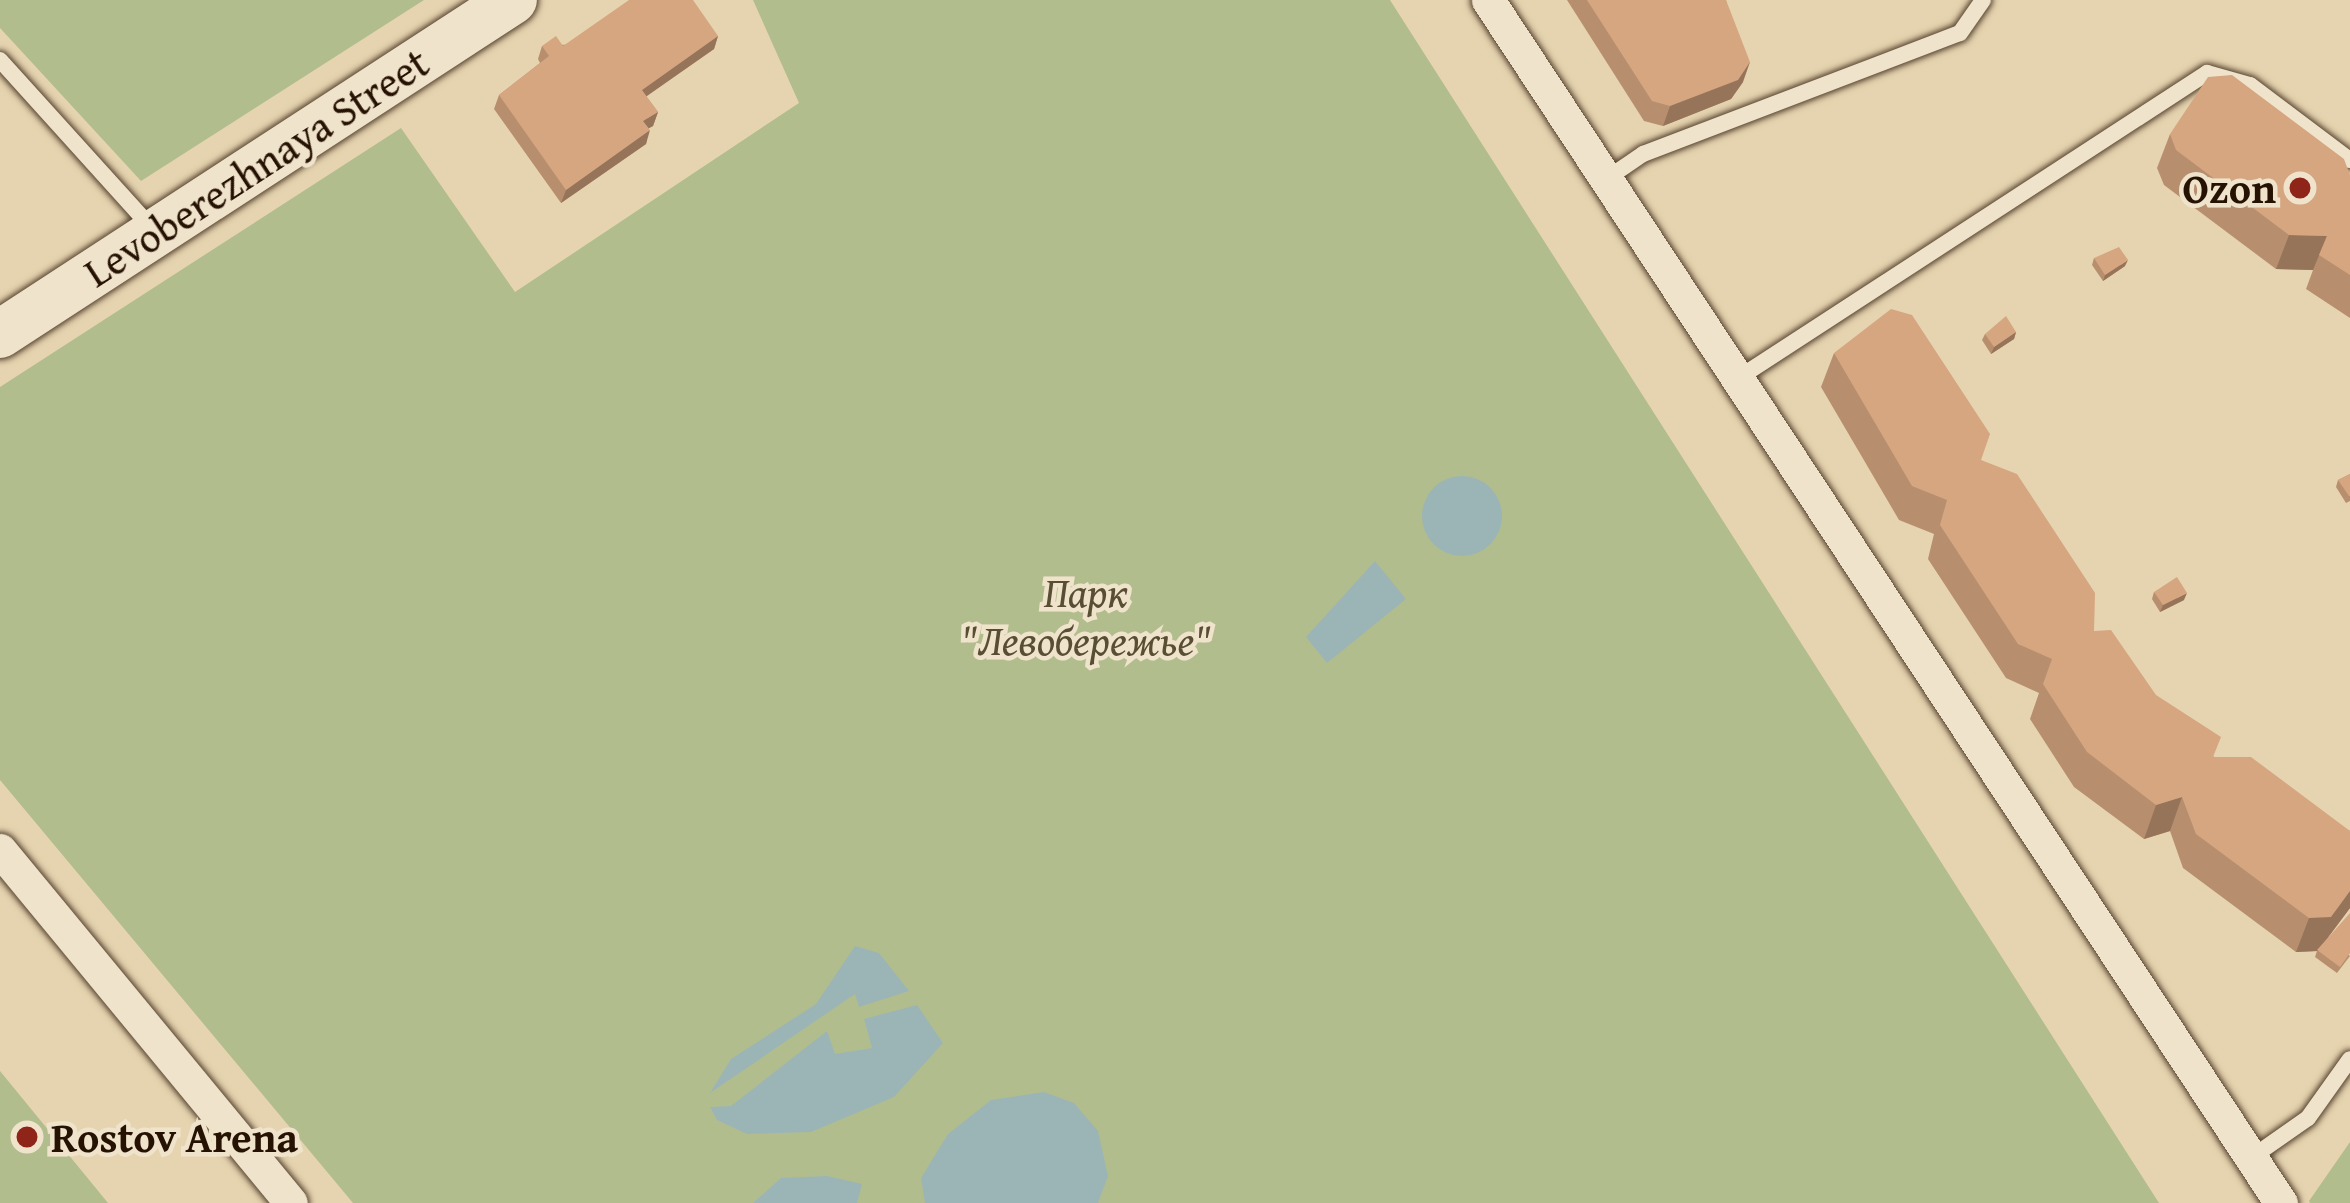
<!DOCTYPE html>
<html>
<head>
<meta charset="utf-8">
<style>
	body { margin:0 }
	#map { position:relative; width:2350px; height:1203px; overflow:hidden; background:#e6d4b0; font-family:"Gentium Book Plus",serif }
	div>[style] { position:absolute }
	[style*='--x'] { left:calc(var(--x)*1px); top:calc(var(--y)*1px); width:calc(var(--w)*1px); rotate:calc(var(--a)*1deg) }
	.green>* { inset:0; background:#b2bd8d }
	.water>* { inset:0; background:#9bb5b7 }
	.round { border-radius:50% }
	.roads { filter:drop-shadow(0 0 3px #56422e) drop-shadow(0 0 3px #56422e) }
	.service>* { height:16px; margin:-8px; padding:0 8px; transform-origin:8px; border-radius:8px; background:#efe3cc }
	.minor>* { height:33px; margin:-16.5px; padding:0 16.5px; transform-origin:16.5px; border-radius:16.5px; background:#efe3cc }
	.secondary>* { height:48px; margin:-24px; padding:0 24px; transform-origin:24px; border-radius:24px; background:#efe3cc }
	.wall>* { inset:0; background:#b88f6e }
	.shaded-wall>* { inset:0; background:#96745a }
	.building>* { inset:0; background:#d6a680 }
	.dots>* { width:33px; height:33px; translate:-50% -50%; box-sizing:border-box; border:6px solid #efe3cc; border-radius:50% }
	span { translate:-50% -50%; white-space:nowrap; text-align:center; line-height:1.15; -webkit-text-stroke:9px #efe3cc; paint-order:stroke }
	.street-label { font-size:42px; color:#261202 }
	.poi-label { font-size:42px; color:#261202; font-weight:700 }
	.right { translate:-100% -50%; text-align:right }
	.left { translate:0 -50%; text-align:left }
	.park-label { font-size:42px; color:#574e33; font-style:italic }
</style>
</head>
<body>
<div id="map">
	<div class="green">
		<i style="clip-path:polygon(0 0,424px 0,141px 181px,0 28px)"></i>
		<i style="clip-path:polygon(753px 0,1390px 0,2159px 1203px,353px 1203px,0 780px,0 387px,401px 128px,515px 292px,799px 103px)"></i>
		<i style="clip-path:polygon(0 1071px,108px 1203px,0 1203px)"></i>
		<i style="clip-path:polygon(2350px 1142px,2350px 1203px,2310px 1203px,2309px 1201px)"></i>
	</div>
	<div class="water">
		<i class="round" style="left:1422px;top:476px;width:80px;height:80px"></i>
		<i style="clip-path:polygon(1375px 561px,1406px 599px,1327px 663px,1306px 637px)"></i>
		<i style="clip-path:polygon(855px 946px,879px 953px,909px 991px,859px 1007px,855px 994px,710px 1093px,731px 1059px,816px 1004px)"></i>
		<i style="clip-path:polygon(917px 1005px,943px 1043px,894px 1097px,811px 1132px,747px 1134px,717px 1120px,710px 1107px,731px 1106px,827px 1031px,835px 1054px,872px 1048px,864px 1019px)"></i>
		<i style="clip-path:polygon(1044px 1092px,1074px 1103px,1098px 1131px,1108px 1176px,1098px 1203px,925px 1203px,921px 1178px,948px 1134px,991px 1100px)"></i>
		<i style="clip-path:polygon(827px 1176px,862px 1184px,857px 1203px,753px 1203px,781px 1178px)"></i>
	</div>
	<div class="roads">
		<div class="service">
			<i style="--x:0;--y:60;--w:227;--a:47.9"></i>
			<i style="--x:1605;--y:180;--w:46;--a:-34.4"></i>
			<i style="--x:1643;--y:154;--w:339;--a:-20.9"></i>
			<i style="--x:1960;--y:33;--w:40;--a:-55.1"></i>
			<i style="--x:1737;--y:379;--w:561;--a:-33.07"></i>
			<i style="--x:2207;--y:73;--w:45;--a:15.6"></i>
			<i style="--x:2250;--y:85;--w:125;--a:36.9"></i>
			<i style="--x:2248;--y:1160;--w:73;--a:-35"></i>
			<i style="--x:2308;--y:1118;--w:72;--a:-54.6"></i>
		</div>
		<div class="minor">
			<i style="--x:1488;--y:0;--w:1441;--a:56.61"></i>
			<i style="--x:0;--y:850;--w:457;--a:50.5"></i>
		</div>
		<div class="secondary">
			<i style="--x:0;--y:334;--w:612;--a:-33.07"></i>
		</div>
	</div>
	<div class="wall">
		<i style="clip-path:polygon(1567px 0,1726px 0,1743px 82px,1731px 99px,1663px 126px,1644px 121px)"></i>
		<i style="clip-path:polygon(718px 36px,714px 49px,646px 96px,658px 112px,653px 126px,649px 128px,646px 144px,561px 203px,494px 109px,499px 95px,540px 63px,538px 59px,542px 46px)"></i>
		<i style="clip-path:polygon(2170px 134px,2350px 175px,2350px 318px,2306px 289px,2313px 270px,2276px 269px,2164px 185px,2157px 168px)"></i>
		<i style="clip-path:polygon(2094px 258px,2125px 266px,2103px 281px,2092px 265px)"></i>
		<i style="clip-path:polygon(2016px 332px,2014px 339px,1991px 354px,1982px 340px,1985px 334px)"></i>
		<i style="clip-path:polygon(1834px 353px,1981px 460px,2094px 631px,2214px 757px,2350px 831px,2350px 908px,2328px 937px,2350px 956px,2337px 973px,2315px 957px,2317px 951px,2296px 952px,2183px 868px,2170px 831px,2144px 839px,2074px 787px,2030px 719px,2039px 693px,2006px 678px,1928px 559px,1934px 534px,1899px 520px,1821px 387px)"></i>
		<i style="clip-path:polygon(2350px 474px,2350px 501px,2346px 503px,2336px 487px,2338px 480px)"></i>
		<i style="clip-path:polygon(2154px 592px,2184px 600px,2160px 612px,2152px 599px)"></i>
	</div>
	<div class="shaded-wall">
		<i style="clip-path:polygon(718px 36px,714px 49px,637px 103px,642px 90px)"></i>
		<i style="clip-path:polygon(1750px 62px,1743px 82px,1731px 99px,1663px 126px,1670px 106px)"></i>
		<i style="clip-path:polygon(658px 112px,653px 126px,638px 134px,643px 121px)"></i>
		<i style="clip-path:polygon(650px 130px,646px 144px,561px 203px,566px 190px)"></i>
		<i style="clip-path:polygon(2289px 235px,2327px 236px,2313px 270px,2276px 269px)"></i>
		<i style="clip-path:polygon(2128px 260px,2125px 266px,2103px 281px,2105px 275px)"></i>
		<i style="clip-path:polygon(2016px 332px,2014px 339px,1991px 354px,1994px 347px)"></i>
		<i style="clip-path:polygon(2187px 593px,2184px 600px,2160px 612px,2163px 605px)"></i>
		<i style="clip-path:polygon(2182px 797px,2170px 831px,2144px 839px,2156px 805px)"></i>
		<i style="clip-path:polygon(2350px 891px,2350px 908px,2318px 951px,2296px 952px,2309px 918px)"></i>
	</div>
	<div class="building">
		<i style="clip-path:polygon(629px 0,693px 0,718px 36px,642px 90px,658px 112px,643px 121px,650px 130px,566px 190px,499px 95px,549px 56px,542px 46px,556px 36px,563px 46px)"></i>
		<i style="clip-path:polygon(1587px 0,1726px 0,1750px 62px,1738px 80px,1670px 106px,1652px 101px)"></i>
		<i style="clip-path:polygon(2232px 75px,2344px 159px,2350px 175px,2350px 275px,2319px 255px,2327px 236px,2289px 235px,2176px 150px,2170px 134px,2208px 77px)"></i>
		<i style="clip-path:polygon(2119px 247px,2128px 260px,2105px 275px,2094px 258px)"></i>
		<i style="clip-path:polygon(1891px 309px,1912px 315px,1990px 434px,1981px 460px,2017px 474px,2095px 593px,2094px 631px,2111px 630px,2156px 695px,2221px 737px,2213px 757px,2251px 757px,2350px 831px,2350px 891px,2331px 917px,2309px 918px,2196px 834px,2182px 797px,2156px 805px,2087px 752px,2043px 684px,2052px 659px,2018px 644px,1940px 525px,1947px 500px,1912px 486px,1834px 353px)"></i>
		<i style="clip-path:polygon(2006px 316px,2016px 332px,1994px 347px,1985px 334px)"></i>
		<i style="clip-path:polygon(2350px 474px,2350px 496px,2349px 496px,2338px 480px)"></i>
		<i style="clip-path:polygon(2177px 577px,2187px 593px,2163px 605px,2154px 592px)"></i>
		<i style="clip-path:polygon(2350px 913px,2350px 953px,2340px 967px,2317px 950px)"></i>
	</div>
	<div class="dots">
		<i style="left:2300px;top:188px;background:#8f2418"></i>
		<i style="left:27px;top:1137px;background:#8f2418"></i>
	</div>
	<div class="street-label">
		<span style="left:256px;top:167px;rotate:-33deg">Levoberezhnaya Street</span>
	</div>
	<div class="poi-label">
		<span class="right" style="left:2276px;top:188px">Ozon</span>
		<span class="left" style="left:51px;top:1137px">Rostov Arena</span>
	</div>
	<div class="park-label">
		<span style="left:1086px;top:616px">Парк<br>"Левобережье"</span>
	</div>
</div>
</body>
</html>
